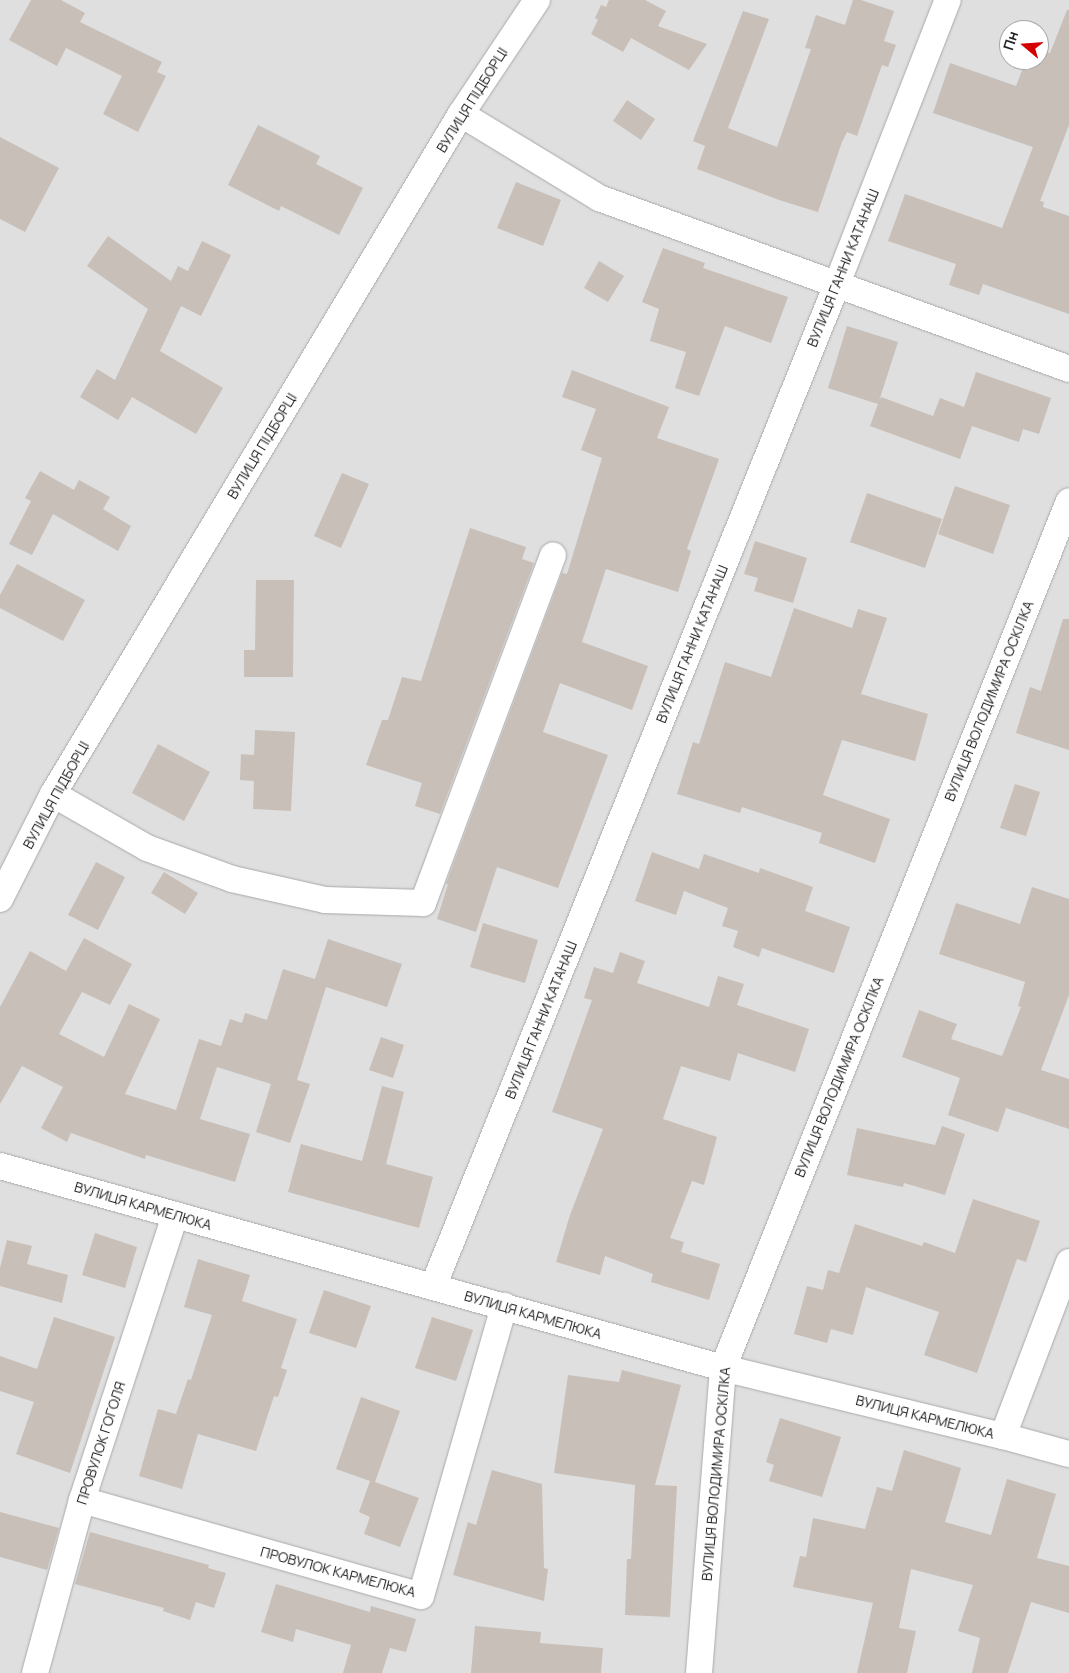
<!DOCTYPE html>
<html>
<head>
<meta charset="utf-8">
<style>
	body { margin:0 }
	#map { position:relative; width:1069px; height:1673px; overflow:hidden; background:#f2efe9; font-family:Manrope,sans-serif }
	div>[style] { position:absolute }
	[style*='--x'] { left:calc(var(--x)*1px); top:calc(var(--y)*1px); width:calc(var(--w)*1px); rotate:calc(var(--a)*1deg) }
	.residential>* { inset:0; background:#e0dfdf }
	.building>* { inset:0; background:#c7bfb8 }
	.roads { filter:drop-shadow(0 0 1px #a9a9a9) drop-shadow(0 0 1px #a9a9a9) }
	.minor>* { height:26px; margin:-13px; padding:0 13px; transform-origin:13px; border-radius:13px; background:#fff }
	span { translate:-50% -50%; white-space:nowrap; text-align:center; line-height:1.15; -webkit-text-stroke:4px #fff; paint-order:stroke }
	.street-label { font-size:14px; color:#222 }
	.north { position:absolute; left:999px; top:20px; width:50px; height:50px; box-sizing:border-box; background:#fff; border:1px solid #a7a7a7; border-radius:50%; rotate:288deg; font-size:14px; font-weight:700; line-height:20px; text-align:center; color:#222 }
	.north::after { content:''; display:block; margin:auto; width:18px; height:22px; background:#d40000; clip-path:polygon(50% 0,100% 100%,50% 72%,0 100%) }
</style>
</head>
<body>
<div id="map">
	<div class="residential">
		<i style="clip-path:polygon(evenodd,0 0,1069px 0,1069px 1673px,0 1673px,0 0,1009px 30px,1039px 30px,1039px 60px,1009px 60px,1009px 30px)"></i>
	</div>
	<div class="building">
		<i style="clip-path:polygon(31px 0,61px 0,85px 13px,80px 22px,162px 62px,157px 72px,166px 76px,138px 132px,103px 114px,122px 76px,66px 48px,57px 66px,9px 40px)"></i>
		<i style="clip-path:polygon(609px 0,645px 0,666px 11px,658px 26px,707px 44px,689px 70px,631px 38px,623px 52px,591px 34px,598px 20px,595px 18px,601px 5px,606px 7px)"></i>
		<i style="clip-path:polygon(853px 0,861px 0,894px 11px,884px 41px,896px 45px,888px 67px,882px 65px,857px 136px,847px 132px,842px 142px,818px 212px,779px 200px,697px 169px,705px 146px,693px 141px,743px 11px,769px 19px,728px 128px,777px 147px,811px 49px,805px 48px,816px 15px,845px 25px)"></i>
		<i style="clip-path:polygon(1067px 10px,1069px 10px,1069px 125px,1040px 201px,1044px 202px,1043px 207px,1069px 216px,1069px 314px,983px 284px,979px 295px,949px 285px,956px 264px,888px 241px,905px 194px,1002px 228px,1033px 147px,933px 113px,950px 63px,1016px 86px,1026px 60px,1039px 60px,1039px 49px,1050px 53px)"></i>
		<i style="clip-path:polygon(627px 100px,655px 119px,641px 140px,613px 121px)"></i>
		<i style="clip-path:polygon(258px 125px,320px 156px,316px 164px,363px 188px,339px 235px,281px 206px,279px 211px,228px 185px)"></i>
		<i style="clip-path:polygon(0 137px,59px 168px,25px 232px,0 219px)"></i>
		<i style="clip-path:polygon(516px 182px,561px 200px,543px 246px,497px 228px)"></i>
		<i style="clip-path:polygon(108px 236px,171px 281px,178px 266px,188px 271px,202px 241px,231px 255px,201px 316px,181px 306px,160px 351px,223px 388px,196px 434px,132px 397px,118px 420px,80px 397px,97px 369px,115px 380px,148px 309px,87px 266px)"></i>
		<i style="clip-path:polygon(663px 248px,705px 263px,703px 268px,788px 297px,771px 343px,725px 326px,699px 396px,675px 388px,686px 352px,650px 341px,659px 309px,642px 302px)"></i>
		<i style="clip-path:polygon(599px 261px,624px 276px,608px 302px,584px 288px)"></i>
		<i style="clip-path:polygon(847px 326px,898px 342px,879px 401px,881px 397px,933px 416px,940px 398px,964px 407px,976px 372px,1051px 398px,1039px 434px,1023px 429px,1019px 442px,972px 426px,960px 459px,870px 426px,878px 404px,828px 388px)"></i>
		<i style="clip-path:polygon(572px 370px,669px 407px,657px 438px,719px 459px,687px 549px,691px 551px,678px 592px,606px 569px,582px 642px,648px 666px,632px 710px,560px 683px,543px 732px,608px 755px,558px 888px,497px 867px,476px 932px,437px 919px,448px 884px,446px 884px,562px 573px,567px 574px,602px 458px,581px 450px,596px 409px,562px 397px)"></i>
		<i style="clip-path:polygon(40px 471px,74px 490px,79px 480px,110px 497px,103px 509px,131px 526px,118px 551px,53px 514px,32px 555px,9px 544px,31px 501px,25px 498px)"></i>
		<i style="clip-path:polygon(342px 473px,369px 484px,341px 548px,314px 536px)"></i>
		<i style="clip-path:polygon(955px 486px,1010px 505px,993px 554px,938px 534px)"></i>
		<i style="clip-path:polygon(867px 493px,942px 519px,925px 568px,850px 542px)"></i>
		<i style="clip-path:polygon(470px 528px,526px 547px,522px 559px,534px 563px,440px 814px,415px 806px,422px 783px,366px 765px,382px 720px,388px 720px,402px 677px,421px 681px)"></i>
		<i style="clip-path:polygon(755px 541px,807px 558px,793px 603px,754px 591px,758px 578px,744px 574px)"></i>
		<i style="clip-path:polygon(17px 564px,85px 600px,63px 641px,0 608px,0 595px)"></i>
		<i style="clip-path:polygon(256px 580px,294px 580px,293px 677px,244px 677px,244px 650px,255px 650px)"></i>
		<i style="clip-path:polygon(794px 608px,852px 628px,858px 609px,887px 618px,861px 694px,928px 714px,915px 761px,842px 740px,823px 795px,890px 819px,875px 863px,819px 843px,822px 833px,742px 807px,740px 813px,677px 794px,693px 742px,699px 744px,725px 662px,771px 677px)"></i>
		<i style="clip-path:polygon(1063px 619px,1069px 619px,1069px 750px,1016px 733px,1030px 687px,1041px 691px)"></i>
		<i style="clip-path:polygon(255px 730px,295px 732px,291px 811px,253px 809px,254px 781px,240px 780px,241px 754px,254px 755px)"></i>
		<i style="clip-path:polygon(158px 744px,210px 772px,184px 821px,132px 793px)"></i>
		<i style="clip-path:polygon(1015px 784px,1040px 792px,1026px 836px,1000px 828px)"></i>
		<i style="clip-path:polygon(652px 852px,699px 869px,704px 854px,759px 873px,760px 868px,813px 887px,805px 911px,850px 927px,834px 973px,762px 948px,759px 957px,733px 947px,738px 931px,722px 926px,728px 908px,684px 891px,676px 915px,635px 901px)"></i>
		<i style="clip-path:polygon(96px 862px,125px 877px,98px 930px,68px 915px)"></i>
		<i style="clip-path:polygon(164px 872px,198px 893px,185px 914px,151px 893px)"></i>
		<i style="clip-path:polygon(1032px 887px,1069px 899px,1069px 995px,1041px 1070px,1069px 1079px,1069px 1129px,1006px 1108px,998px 1132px,948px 1115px,960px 1078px,902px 1057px,919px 1010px,957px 1024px,951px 1039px,1002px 1056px,1021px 1007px,1018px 1006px,1025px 982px,939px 954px,956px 903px,1020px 924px)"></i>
		<i style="clip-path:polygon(483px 923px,538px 940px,525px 983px,470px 967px)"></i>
		<i style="clip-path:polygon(84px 938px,132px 964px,110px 1005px,82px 992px,59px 1034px,104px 1057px,129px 1004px,160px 1019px,125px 1094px,176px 1110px,199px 1039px,221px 1046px,230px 1019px,242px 1023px,245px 1013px,267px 1020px,283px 969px,315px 979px,328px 939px,402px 964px,387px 1007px,326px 987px,297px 1080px,310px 1084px,290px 1143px,256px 1132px,271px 1084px,217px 1067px,200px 1119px,250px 1134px,235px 1182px,146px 1155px,145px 1159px,71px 1133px,67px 1142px,41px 1128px,63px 1087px,22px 1066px,0 1104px,0 1007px,30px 951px,66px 971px)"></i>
		<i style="clip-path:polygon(620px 952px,645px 961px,637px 983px,709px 1007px,718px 976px,744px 984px,737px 1005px,809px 1029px,795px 1072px,738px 1053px,730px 1081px,681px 1066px,663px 1119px,717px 1137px,704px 1185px,692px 1181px,670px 1238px,684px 1242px,681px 1252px,720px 1264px,709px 1300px,651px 1282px,653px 1274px,605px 1256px,600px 1275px,556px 1262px,570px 1215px,603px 1129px,552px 1112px,592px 1000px,584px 998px,594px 967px,613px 973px)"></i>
		<i style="clip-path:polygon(381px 1037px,404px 1045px,393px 1078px,369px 1070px)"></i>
		<i style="clip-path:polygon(382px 1086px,404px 1092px,386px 1164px,433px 1177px,419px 1228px,288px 1192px,301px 1144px,362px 1161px)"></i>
		<i style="clip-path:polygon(942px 1126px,965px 1134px,945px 1195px,904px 1183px,903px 1187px,847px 1175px,857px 1128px,935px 1145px)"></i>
		<i style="clip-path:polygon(973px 1199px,1040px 1221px,1026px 1262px,1017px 1259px,977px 1373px,924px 1355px,939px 1312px,866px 1287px,853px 1335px,831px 1329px,827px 1343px,794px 1334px,807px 1286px,823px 1290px,828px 1270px,839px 1273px,855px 1224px,922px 1246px,924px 1242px,955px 1253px)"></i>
		<i style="clip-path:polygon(95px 1233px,137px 1247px,125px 1288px,82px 1275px)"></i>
		<i style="clip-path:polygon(7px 1240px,32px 1246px,27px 1264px,68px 1275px,62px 1303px,0 1286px,0 1268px)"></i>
		<i style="clip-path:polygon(198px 1259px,250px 1275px,242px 1301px,297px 1319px,281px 1368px,287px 1370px,278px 1397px,274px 1396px,256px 1451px,198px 1434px,182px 1489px,139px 1476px,158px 1409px,176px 1414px,188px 1379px,191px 1380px,212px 1315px,184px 1307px)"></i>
		<i style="clip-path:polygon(324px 1290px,371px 1306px,356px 1348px,309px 1333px)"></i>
		<i style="clip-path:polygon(54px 1317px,115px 1337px,70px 1473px,16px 1454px,34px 1402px,0 1391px,0 1356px,37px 1369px)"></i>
		<i style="clip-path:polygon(432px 1317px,473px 1330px,456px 1381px,415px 1368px)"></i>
		<i style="clip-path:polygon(622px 1370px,681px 1385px,655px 1485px,677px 1486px,670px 1617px,625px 1615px,627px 1559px,631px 1559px,635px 1485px,554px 1473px,568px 1375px,619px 1382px)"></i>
		<i style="clip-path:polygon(361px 1397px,400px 1411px,375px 1482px,419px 1498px,400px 1547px,364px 1534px,370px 1517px,359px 1512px,370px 1481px,336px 1469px)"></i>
		<i style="clip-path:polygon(780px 1418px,841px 1437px,822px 1497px,769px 1481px,774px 1465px,766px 1462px)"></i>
		<i style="clip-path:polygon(904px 1450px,961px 1468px,945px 1522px,991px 1535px,1007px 1479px,1056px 1494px,1037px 1558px,1069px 1566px,1069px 1613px,1031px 1602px,1008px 1673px,972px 1673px,980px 1638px,958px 1631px,973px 1585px,911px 1569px,899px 1628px,916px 1631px,907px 1673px,857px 1673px,873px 1603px,793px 1587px,800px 1556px,806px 1557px,813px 1518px,865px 1529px,877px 1487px,892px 1491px)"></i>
		<i style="clip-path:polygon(492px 1470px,542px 1484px,544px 1568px,548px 1569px,544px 1601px,453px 1575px,468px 1522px,476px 1525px)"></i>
		<i style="clip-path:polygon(0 1512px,59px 1528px,47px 1570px,0 1557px)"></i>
		<i style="clip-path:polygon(90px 1532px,209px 1565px,208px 1568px,226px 1573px,214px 1608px,196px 1602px,190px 1620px,163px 1611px,164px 1608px,75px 1584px)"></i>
		<i style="clip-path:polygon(276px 1584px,370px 1612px,371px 1606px,416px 1619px,406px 1652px,390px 1648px,382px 1673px,343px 1673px,351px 1645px,296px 1629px,293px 1642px,261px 1632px)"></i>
		<i style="clip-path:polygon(475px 1626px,541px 1632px,540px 1643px,603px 1648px,601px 1673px,471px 1673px)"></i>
	</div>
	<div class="roads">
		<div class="minor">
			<i style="--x:461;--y:114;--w:162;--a:31.3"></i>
			<i style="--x:599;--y:198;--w:500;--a:19.99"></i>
			<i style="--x:53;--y:794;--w:108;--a:29.9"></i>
			<i style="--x:147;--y:848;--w:90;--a:20"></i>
			<i style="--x:232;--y:879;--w:95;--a:12.7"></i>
			<i style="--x:325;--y:900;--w:98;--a:1.8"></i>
			<i style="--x:423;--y:903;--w:371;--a:-69.5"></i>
			<i style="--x:0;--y:899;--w:118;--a:-63.2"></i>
			<i style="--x:53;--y:794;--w:793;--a:-59.04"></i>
			<i style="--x:461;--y:114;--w:137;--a:-56.3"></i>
			<i style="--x:0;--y:1166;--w:751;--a:15.61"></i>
			<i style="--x:723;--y:1368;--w:288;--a:13.7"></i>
			<i style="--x:1003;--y:1436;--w:68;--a:15.3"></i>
			<i style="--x:433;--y:1287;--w:1081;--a:-68.06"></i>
			<i style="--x:837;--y:284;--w:305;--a:-68.7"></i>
			<i style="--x:1003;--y:1436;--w:186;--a:-69.2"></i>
			<i style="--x:82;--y:1500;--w:352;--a:15.8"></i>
			<i style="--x:421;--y:1596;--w:302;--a:-74"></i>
			<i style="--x:35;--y:1673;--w:179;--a:-74.8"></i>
			<i style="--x:82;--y:1500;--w:300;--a:-71.9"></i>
			<i style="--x:699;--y:1673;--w:306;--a:-85.5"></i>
			<i style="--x:723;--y:1368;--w:933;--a:-68.24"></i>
		</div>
	</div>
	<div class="street-label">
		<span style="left:472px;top:100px;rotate:-58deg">ВУЛИЦЯ ПІДБОРЦІ</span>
		<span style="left:843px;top:268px;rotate:-68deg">ВУЛИЦЯ ГАННИ КАТАНАШ</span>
		<span style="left:262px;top:446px;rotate:-59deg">ВУЛИЦЯ ПІДБОРЦІ</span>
		<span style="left:692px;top:644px;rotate:-68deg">ВУЛИЦЯ ГАННИ КАТАНАШ</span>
		<span style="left:989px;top:701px;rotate:-68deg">ВУЛИЦЯ ВОЛОДИМИРА ОСКІЛКА</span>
		<span style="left:56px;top:795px;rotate:-61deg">ВУЛИЦЯ ПІДБОРЦІ</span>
		<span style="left:541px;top:1020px;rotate:-68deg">ВУЛИЦЯ ГАННИ КАТАНАШ</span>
		<span style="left:839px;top:1077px;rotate:-68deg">ВУЛИЦЯ ВОЛОДИМИРА ОСКІЛКА</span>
		<span style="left:143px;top:1206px;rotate:16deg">ВУЛИЦЯ КАРМЕЛЮКА</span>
		<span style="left:533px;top:1315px;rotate:16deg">ВУЛИЦЯ КАРМЕЛЮКА</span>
		<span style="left:925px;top:1417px;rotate:14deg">ВУЛИЦЯ КАРМЕЛЮКА</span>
		<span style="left:101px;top:1443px;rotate:-72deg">ПРОВУЛОК ГОГОЛЯ</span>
		<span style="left:716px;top:1474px;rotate:-85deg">ВУЛИЦЯ ВОЛОДИМИРА ОСКІЛКА</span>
		<span style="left:338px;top:1572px;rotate:15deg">ПРОВУЛОК КАРМЕЛЮКА</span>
	</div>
	<div class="north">Пн</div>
</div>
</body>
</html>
